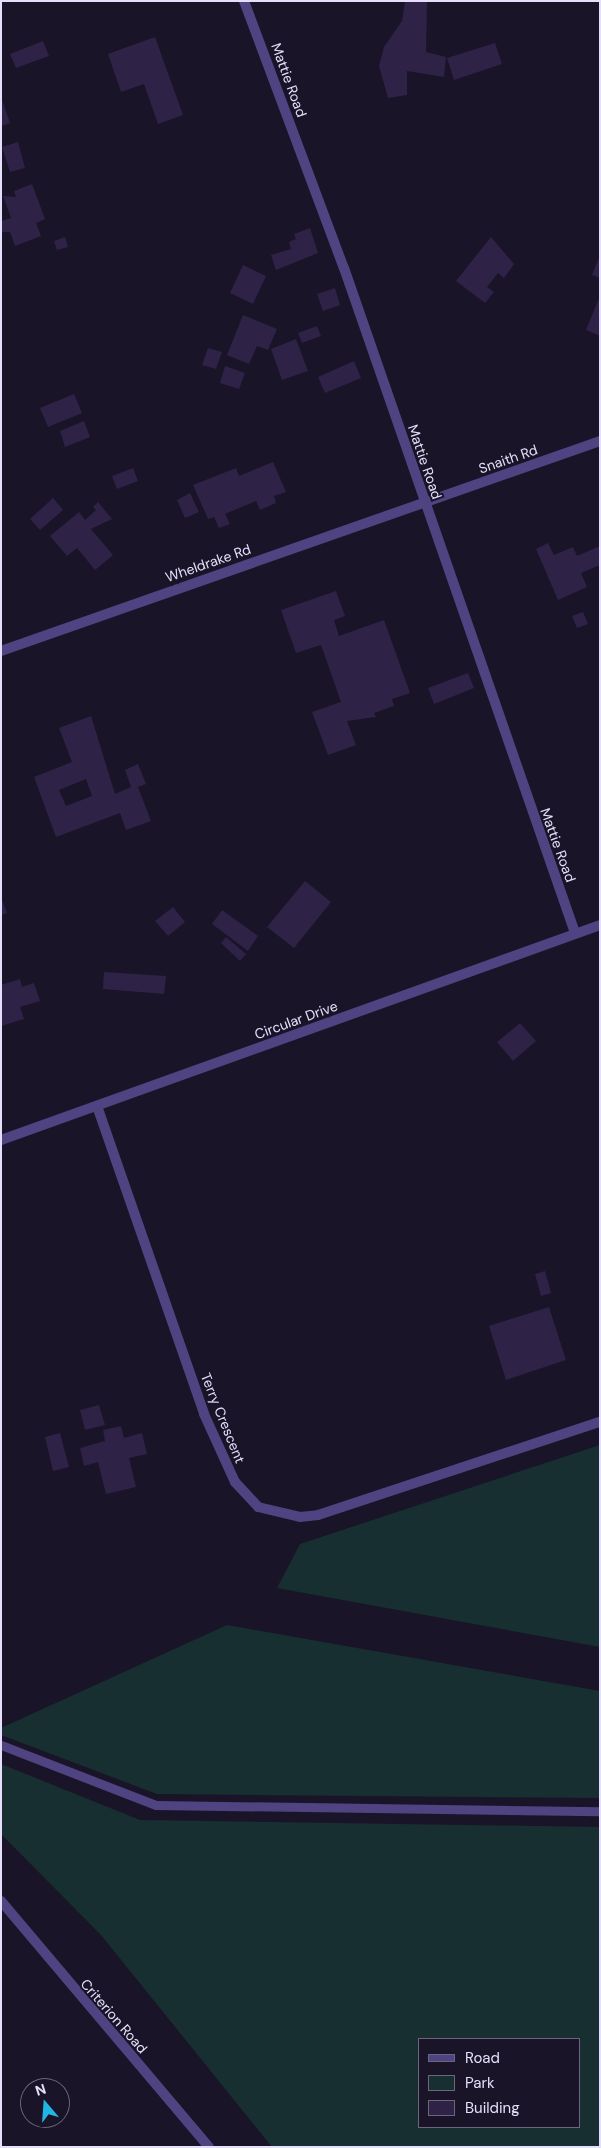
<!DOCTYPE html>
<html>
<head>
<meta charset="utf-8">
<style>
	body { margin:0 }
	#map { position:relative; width:601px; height:2148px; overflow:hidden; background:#1a1428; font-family:"DM Sans",sans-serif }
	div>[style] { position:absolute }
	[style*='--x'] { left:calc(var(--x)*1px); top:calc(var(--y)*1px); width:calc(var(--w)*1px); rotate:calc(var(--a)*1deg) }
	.green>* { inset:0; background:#172f31 }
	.building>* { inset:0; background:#2e2247 }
	.service>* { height:9px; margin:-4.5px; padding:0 4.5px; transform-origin:4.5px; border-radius:4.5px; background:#4f4481 }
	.minor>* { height:10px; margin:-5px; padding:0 5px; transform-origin:5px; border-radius:5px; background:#4f4481 }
	.tertiary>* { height:10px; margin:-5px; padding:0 5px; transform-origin:5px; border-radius:5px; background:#4f4481 }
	span { translate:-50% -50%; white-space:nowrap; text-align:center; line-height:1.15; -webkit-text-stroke:4px #1a1428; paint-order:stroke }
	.street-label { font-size:14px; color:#e6dffb }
	.frame { position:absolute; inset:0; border:2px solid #e6dffb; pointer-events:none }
	.legend { position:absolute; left:418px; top:2038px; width:162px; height:90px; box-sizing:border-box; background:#1a1428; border:1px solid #6c657c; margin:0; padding:6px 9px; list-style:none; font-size:15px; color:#e6dffb }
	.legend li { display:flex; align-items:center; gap:10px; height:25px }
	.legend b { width:25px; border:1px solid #6c657c }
	.north { position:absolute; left:20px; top:2078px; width:50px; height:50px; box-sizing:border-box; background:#1a1428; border:1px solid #6c657c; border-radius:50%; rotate:342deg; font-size:14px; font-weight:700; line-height:20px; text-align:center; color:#e6dffb }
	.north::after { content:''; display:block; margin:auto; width:18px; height:22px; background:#21b7e5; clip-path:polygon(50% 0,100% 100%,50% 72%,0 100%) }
</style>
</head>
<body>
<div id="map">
	<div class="green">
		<i style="clip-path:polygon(600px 1445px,600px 1647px,277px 1588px,300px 1544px)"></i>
		<i style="clip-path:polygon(227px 1625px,600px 1691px,600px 1798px,157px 1794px,1px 1735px,1px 1728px)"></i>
		<i style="clip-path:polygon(evenodd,1px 1764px,140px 1820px,600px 1827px,600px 2147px,272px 2147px,101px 1935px,1px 1834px,1px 1764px,420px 2039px,580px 2039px,580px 2127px,420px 2127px,420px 2039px)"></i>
	</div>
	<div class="building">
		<i style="clip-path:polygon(405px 1px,427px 1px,426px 52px,446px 57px,444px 77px,407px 71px,407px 95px,388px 98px,379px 66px,384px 47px,402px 21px)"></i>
		<i style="clip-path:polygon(155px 37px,183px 115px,158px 124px,144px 84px,121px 92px,108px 54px)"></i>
		<i style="clip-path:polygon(43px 41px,49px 56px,16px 68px,10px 54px)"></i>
		<i style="clip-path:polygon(495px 43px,502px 64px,454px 80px,447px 58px)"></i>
		<i style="clip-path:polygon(1px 97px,10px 123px,1px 126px)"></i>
		<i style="clip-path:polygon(18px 142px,25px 168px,10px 172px,2px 147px)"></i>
		<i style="clip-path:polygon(32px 184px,45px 219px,36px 223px,41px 236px,15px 246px,10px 232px,1px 232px,1px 221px,11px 218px,3px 196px,16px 197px,14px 191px)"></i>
		<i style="clip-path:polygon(310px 228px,318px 253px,276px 270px,271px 255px,291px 249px,289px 242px,296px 239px,294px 234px)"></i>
		<i style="clip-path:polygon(65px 237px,68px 247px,57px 250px,54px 241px)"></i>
		<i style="clip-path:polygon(491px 237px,514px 264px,504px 278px,498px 273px,487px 287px,494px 292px,485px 303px,456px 281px)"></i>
		<i style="clip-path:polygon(600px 255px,600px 278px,592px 275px)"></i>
		<i style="clip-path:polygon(243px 265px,266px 276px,253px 304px,230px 293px)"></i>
		<i style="clip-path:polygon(335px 288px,340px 305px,323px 311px,317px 294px)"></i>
		<i style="clip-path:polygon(600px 296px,600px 336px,586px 330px)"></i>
		<i style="clip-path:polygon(243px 315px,277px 329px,268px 350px,257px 346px,249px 364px,227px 355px)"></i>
		<i style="clip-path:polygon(317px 326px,321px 336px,302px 343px,298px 333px)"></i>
		<i style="clip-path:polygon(296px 339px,308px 371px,282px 380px,271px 349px)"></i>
		<i style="clip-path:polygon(208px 348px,222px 352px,216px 369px,202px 365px)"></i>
		<i style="clip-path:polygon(354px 361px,361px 378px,325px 393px,318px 377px)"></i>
		<i style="clip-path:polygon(225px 366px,245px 373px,239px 389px,220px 383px)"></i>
		<i style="clip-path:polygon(74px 394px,82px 413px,48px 427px,40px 408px)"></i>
		<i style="clip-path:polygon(84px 421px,90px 437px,65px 447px,60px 431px)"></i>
		<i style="clip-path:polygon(273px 462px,286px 492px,274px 496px,276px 503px,260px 510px,256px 501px,225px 514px,230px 524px,219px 528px,214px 517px,208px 519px,193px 485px,236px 468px,239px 476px)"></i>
		<i style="clip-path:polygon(133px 468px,138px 481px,117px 489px,112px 476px)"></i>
		<i style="clip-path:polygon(190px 493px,199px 512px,185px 518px,177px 500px)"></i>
		<i style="clip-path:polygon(53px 498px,63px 510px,40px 530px,30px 519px)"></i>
		<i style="clip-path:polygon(98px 502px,112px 519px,91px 529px,113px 555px,95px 570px,77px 548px,67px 556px,50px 536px,79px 512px,85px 520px,96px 510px,93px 507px)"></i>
		<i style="clip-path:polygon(548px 543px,554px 555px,573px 547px,577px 556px,600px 546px,600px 565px,581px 573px,587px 587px,558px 600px,536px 549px)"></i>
		<i style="clip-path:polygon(336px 591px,345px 616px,334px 620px,339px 636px,384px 620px,410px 693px,392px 699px,394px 706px,374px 713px,376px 717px,347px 721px,356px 745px,328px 755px,312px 712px,341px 702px,321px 645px,296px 653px,281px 610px)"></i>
		<i style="clip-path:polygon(583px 612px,588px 624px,577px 628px,572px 616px)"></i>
		<i style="clip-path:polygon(468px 673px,474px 688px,434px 704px,428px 688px)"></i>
		<i style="clip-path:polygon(evenodd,91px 716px,115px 794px,131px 787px,125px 770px,138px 764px,146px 784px,138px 787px,151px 821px,126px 830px,120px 813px,56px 837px,34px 777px,72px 762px,59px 728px,91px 716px,86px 779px,92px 796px,66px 806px,59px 790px,86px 779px)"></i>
		<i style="clip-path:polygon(305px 881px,331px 902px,294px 948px,267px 927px)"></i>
		<i style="clip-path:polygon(1px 897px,7px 913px,1px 915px)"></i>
		<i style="clip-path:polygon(173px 907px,185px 922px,168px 936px,155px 921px)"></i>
		<i style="clip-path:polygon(222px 910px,258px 936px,248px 951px,212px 924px)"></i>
		<i style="clip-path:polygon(226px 937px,246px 954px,240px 961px,221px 943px)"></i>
		<i style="clip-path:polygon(104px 972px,166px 976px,164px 994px,103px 989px)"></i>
		<i style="clip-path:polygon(20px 979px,22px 987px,34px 983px,40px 1001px,20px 1007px,24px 1019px,1px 1026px,1px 985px)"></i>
		<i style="clip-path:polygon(520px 1023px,536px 1041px,513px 1061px,497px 1042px)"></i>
		<i style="clip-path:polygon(545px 1271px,551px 1293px,541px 1296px,535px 1274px)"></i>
		<i style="clip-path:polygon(549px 1307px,566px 1360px,506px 1380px,489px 1326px)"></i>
		<i style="clip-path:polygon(99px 1405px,105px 1425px,85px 1430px,80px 1410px)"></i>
		<i style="clip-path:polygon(121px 1426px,124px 1438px,142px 1433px,147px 1454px,129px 1458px,136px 1487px,106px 1494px,98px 1462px,84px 1466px,80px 1448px,105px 1441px,103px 1430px)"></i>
		<i style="clip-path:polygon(60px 1433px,69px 1467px,53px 1471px,45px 1437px)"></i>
	</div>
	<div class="service">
		<i style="--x:1;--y:1745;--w:166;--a:21.2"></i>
		<i style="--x:156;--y:1805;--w:444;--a:0.8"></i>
	</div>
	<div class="minor">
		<i style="--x:244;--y:1;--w:285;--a:69.5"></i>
		<i style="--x:344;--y:268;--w:704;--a:70.84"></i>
		<i style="--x:1;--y:651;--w:635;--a:-19.32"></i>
		<i style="--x:97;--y:1106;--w:326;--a:70.8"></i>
		<i style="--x:204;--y:1414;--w:75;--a:65.5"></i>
		<i style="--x:235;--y:1482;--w:34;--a:47"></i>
		<i style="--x:258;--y:1507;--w:43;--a:13.4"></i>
		<i style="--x:300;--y:1517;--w:18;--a:-6"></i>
		<i style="--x:318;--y:1515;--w:297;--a:-18.3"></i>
	</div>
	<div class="tertiary">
		<i style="--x:1;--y:1140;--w:636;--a:-19.74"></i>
		<i style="--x:1;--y:1901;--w:322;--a:49.8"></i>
	</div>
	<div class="street-label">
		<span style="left:289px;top:80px;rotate:70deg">Mattie Road</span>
		<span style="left:508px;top:459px;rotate:-19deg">Snaith Rd</span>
		<span style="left:425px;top:462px;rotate:71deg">Mattie Road</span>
		<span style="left:208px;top:563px;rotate:-19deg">Wheldrake Rd</span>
		<span style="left:558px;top:845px;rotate:70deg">Mattie Road</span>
		<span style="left:296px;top:1020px;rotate:-20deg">Circular Drive</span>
		<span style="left:223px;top:1418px;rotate:68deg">Terry Crescent</span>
		<span style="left:114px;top:2016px;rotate:49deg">Criterion Road</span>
	</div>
	<div class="frame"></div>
	<ul class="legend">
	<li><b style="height:6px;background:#4f4481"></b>Road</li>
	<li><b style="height:14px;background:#172f31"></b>Park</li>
	<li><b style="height:14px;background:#2e2247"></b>Building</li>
	</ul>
	<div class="north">N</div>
</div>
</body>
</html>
